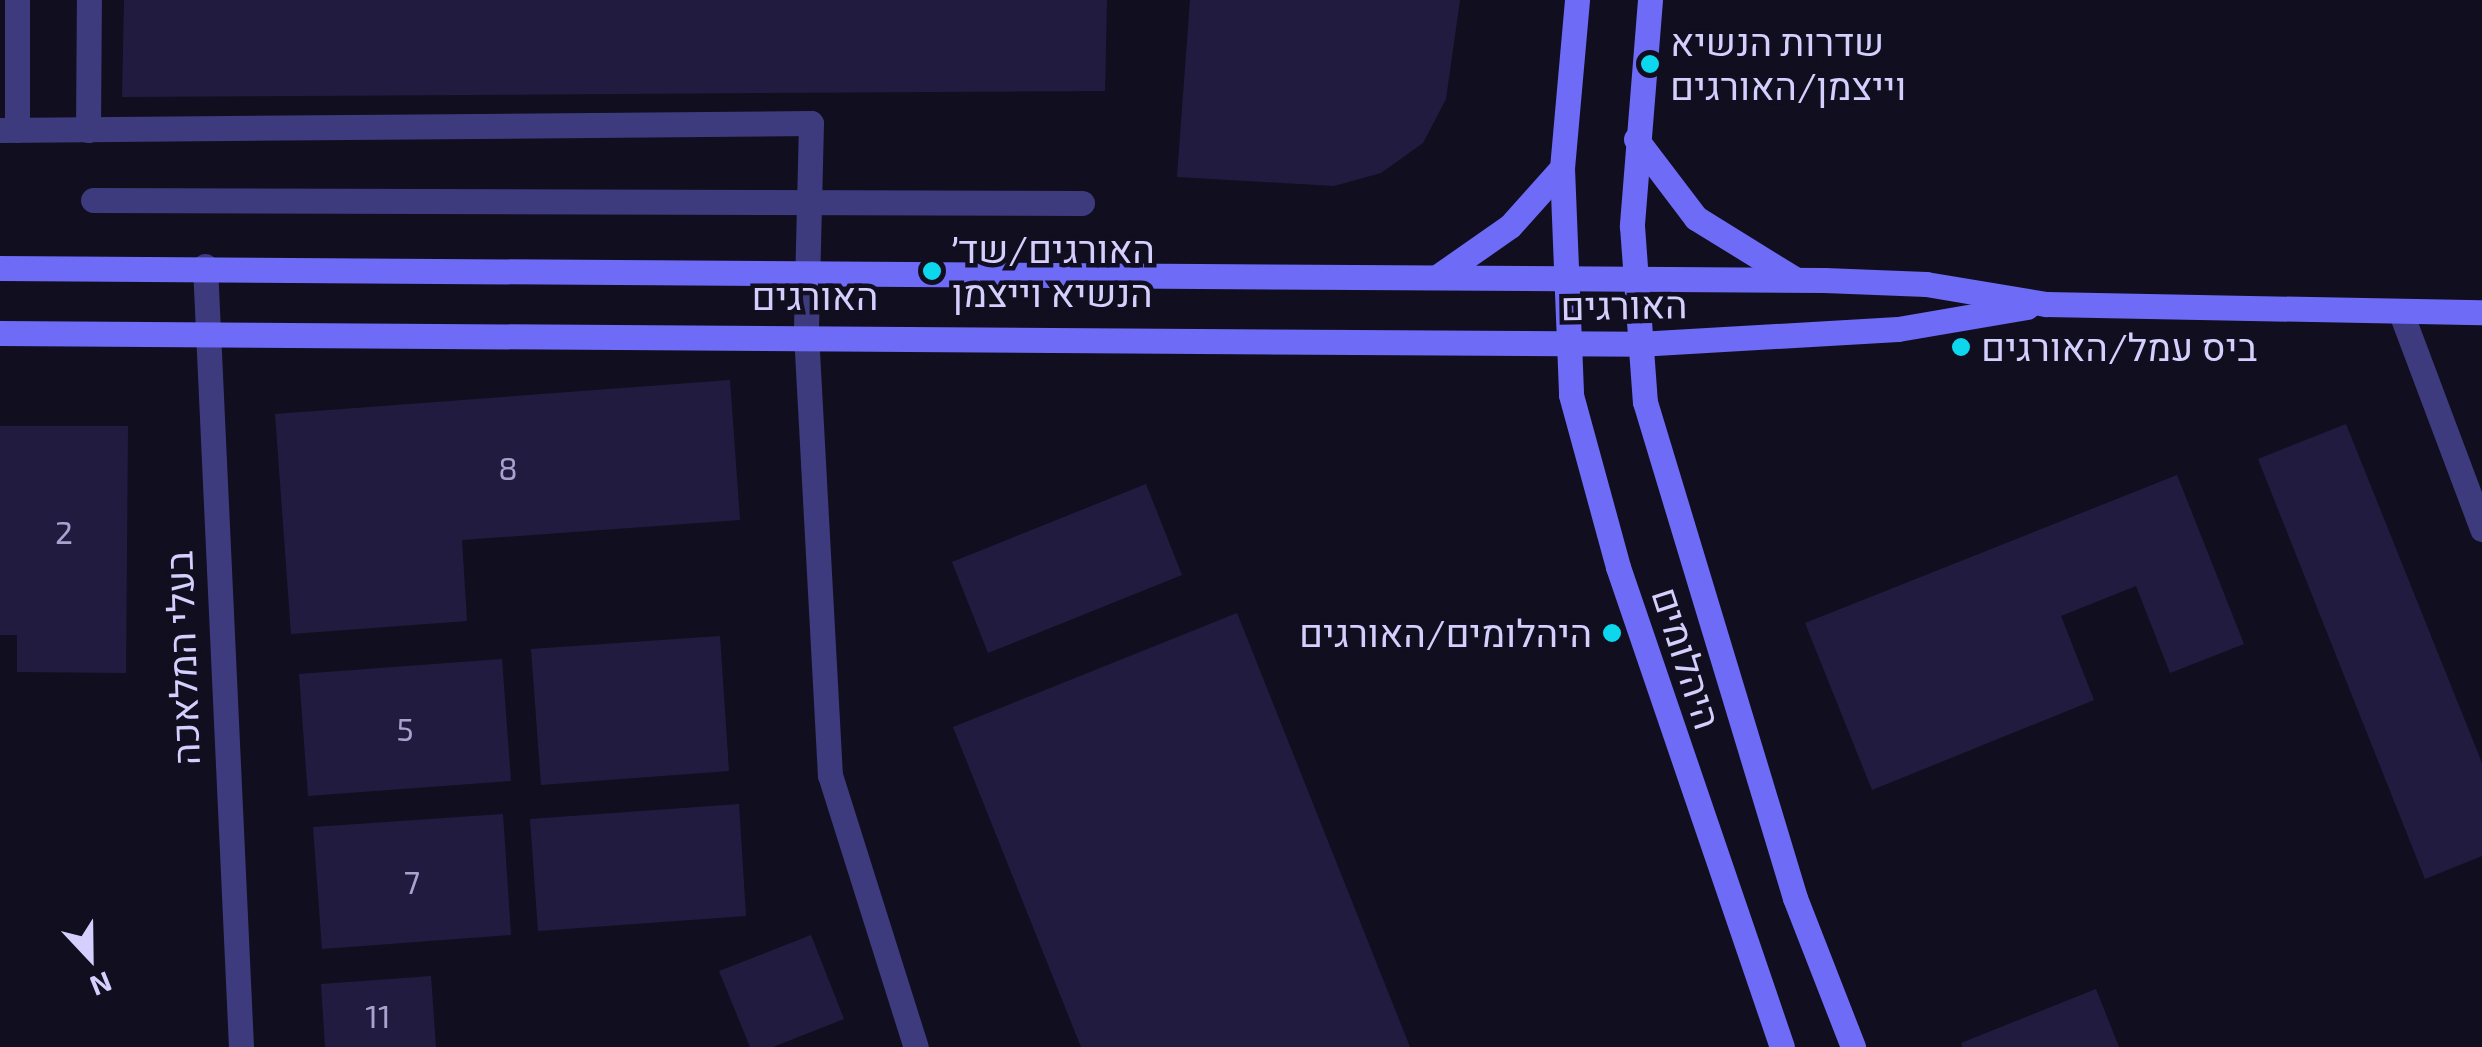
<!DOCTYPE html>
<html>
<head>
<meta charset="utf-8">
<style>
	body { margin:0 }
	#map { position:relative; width:2482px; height:1047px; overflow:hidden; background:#110e20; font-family:"Exo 2",Heebo,sans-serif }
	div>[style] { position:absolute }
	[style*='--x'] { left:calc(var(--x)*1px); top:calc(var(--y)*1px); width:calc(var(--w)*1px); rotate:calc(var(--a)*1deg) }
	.building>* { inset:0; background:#221b40 }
	.lane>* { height:25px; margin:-12.5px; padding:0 12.5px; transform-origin:12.5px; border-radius:12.5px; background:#3d3b7d }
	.street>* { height:25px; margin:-12.5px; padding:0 12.5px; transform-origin:12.5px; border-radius:12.5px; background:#3d3b7d }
	.secondary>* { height:25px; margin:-12.5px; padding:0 12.5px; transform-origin:12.5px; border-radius:12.5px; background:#6e6bf7 }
	.dots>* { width:28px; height:28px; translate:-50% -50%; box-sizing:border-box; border:5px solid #110e20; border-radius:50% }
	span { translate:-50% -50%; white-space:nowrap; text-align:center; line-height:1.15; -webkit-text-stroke:9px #110e20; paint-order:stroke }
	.number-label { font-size:32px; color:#a8a2ce }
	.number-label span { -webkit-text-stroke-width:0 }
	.poi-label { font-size:38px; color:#d4cffd }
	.left { translate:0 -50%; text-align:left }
	.right { translate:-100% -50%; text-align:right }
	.street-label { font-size:38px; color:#d4cffd }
	.north { position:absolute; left:40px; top:907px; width:100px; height:100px; -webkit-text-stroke:8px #110e20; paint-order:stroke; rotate:158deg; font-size:28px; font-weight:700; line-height:40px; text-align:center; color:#d4cffd }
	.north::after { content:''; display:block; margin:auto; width:35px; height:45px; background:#d4cffd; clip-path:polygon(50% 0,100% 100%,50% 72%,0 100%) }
</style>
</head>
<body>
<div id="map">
	<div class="building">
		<i style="clip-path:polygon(124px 0,1107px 0,1105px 91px,122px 97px)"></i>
		<i style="clip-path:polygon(1190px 0,1460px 0,1446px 99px,1423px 143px,1381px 173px,1334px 186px,1177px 177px)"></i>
		<i style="clip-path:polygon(730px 380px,740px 520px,462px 540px,467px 621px,291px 634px,275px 414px)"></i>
		<i style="clip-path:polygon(2346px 424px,2482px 763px,2482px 856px,2425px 879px,2258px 459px)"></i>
		<i style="clip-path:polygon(0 426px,128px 426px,126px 673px,17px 672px,17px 635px,0 635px)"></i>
		<i style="clip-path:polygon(2177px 475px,2244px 644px,2170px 673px,2136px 586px,2061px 616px,2094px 700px,1872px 790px,1805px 623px)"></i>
		<i style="clip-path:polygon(1146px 484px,1182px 575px,988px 653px,952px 562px)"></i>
		<i style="clip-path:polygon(1237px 613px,1410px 1047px,1081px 1047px,953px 727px)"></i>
		<i style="clip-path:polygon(720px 636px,729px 771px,541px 785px,531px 649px)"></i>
		<i style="clip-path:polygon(502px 659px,511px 781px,308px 796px,299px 674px)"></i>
		<i style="clip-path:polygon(739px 804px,746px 916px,538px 931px,530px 819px)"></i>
		<i style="clip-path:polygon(503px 814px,511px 935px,322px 949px,313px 827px)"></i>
		<i style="clip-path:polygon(811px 935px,844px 1019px,773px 1047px,750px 1047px,719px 971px)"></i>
		<i style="clip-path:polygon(431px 976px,436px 1047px,325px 1047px,321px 984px)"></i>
		<i style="clip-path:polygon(2096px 989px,2119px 1047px,1962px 1047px,1961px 1043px)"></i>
	</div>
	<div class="lane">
		<i style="--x:0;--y:130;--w:811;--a:-0.49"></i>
		<i style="--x:811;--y:123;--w:210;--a:91.4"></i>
		<i style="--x:806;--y:333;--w:443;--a:86.9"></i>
		<i style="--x:830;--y:775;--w:285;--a:72.5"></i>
		<i style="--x:17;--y:130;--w:130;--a:-90"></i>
		<i style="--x:88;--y:130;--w:130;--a:-89.6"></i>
		<i style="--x:93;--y:200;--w:989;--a:0.17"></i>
		<i style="--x:2401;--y:313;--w:231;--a:69.4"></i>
	</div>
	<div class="street">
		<i style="--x:205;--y:266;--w:782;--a:87.36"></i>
	</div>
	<div class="secondary">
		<i style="--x:1577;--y:0;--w:169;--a:95.1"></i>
		<i style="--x:1562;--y:168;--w:227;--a:87.7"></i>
		<i style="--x:1571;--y:395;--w:178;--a:74.7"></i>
		<i style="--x:1618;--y:567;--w:507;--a:71.14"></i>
		<i style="--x:1650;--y:0;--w:227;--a:94.6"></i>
		<i style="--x:1632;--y:226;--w:176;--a:85.8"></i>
		<i style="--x:1645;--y:402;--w:518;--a:73.17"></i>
		<i style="--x:1795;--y:898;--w:160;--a:68.7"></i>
		<i style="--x:1636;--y:139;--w:99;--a:52.8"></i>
		<i style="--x:1696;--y:218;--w:114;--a:31.7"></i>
		<i style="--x:0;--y:268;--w:1824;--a:0.38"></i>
		<i style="--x:1824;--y:280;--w:102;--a:2.2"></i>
		<i style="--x:1926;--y:284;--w:122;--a:9.5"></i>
		<i style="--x:2046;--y:304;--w:436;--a:1.1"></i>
		<i style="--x:1437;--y:277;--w:89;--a:-34.9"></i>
		<i style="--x:1510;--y:226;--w:78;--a:-48.1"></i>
		<i style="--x:0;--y:333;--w:1638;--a:0.38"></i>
		<i style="--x:1638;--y:344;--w:260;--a:-3.3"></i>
		<i style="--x:1898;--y:329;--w:131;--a:-9.7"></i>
	</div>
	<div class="dots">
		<i style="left:1650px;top:64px;background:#0cd7ec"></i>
		<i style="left:932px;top:271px;background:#0cd7ec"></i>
		<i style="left:1961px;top:347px;background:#0cd7ec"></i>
		<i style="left:1612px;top:633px;background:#0cd7ec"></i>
	</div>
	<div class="number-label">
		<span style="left:508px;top:467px">8</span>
		<span style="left:64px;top:531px">2</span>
		<span style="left:405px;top:728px">5</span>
		<span style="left:412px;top:881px">7</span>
		<span style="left:378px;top:1015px">11</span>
	</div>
	<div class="poi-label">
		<span class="left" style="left:1670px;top:64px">שדרות הנשיא<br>וייצמן/האורגים</span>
		<span class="left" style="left:952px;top:271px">האורגים/שד׳<br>הנשיא וייצמן</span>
		<span class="left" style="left:1981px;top:347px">ביס עמל/האורגים</span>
		<span class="right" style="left:1592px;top:633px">היהלומים/האורגים</span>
	</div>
	<div class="street-label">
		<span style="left:815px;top:296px">האורגים</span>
		<span style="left:1624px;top:305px;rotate:-1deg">האורגים</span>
		<span style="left:182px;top:658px;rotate:-92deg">בעלי המלאכה</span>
		<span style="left:1687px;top:658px;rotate:72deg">היהלומים</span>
	</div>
	<div class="north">N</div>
</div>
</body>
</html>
